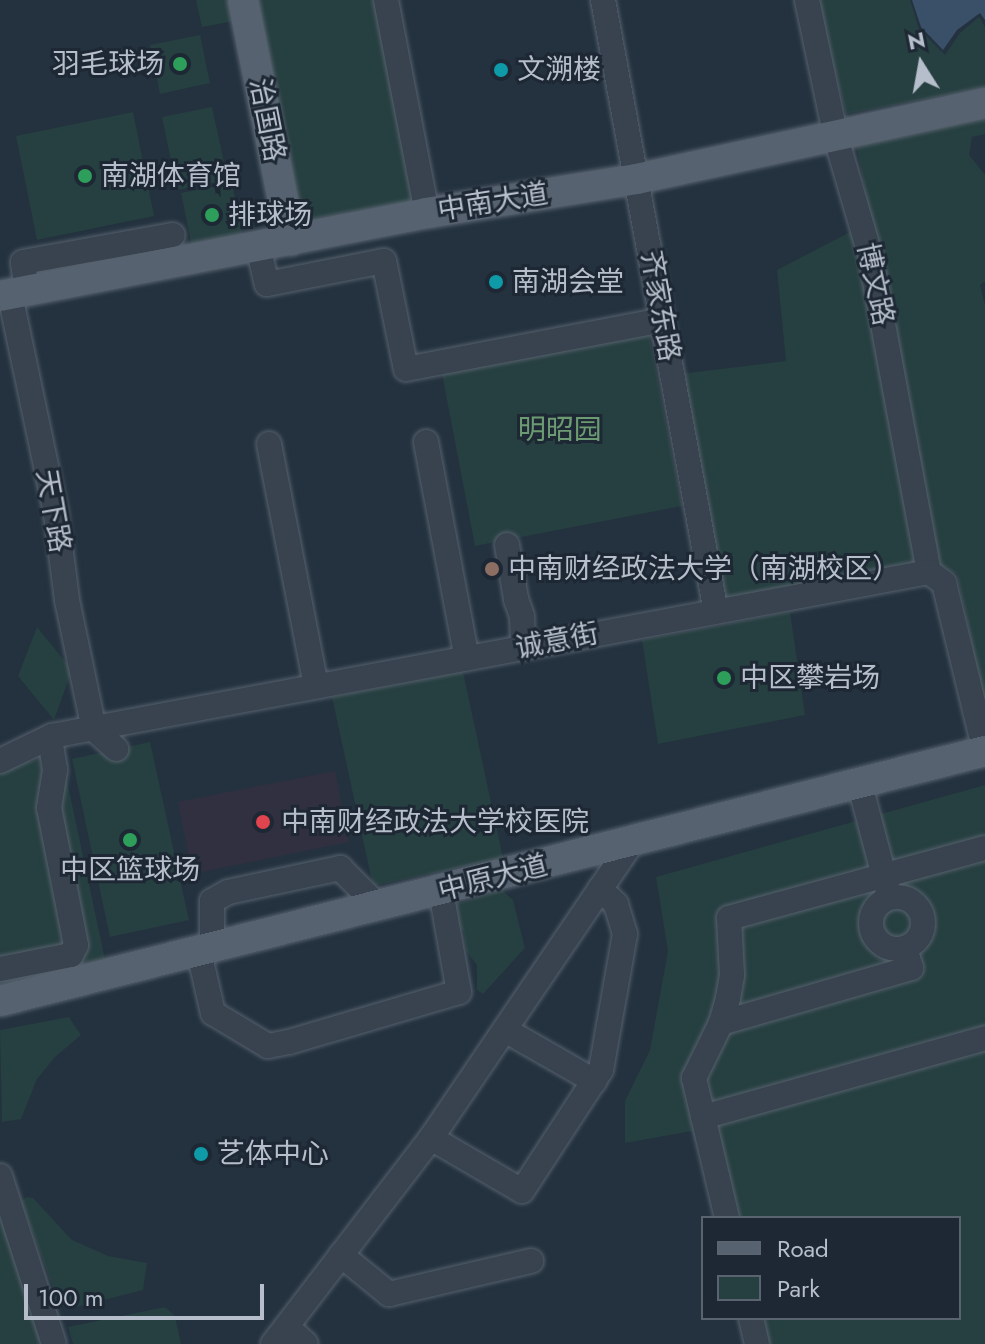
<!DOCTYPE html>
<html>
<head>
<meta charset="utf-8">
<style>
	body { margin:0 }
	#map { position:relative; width:985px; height:1344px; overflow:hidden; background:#24323f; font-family:Jost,"Noto Sans SC",sans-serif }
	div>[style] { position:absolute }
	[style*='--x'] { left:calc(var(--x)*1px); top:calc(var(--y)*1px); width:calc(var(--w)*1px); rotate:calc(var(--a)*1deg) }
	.medical>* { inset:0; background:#313040 }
	.green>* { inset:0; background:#263f40 }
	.water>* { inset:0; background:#395068 }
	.roads { filter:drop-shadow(0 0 2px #56616d) drop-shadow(0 0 2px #56616d) }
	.minor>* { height:24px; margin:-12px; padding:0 12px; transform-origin:12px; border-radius:12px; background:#38434f }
	.minor>.ring { margin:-12px; padding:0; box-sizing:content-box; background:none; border:24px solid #38434f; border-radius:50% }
	.major>* { height:30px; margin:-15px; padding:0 15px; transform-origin:15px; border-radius:15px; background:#56626f }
	.dots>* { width:22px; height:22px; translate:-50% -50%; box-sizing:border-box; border:4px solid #1d2834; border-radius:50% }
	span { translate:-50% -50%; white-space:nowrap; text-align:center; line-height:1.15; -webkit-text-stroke:6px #1d2834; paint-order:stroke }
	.poi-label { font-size:28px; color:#b5beca }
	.right { translate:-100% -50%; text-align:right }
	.left { translate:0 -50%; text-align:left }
	.street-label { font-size:28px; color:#b5beca }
	.park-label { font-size:28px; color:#6c9b73 }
	.legend { position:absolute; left:701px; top:1216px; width:260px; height:104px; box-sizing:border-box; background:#1d2834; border:2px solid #5a6470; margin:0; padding:10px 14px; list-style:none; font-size:24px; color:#b5beca }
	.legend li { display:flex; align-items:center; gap:16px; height:40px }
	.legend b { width:40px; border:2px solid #5a6470 }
	.north { position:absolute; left:881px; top:24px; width:80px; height:80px; -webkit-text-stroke:6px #1d2834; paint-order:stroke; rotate:349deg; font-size:22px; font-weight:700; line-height:32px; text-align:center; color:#b5beca }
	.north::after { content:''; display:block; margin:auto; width:28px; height:36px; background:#b5beca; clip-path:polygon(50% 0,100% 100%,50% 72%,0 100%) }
	.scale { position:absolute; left:24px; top:1284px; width:240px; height:36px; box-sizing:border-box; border:4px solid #b5beca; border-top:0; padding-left:10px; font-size:24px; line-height:28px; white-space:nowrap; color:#b5beca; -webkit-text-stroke:6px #1d2834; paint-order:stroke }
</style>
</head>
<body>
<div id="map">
	<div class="medical">
		<i style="clip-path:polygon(335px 771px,349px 842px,192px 874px,178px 802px)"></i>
	</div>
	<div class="green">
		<i style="clip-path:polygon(196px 0,377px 0,416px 200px,280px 225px,239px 20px,202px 27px)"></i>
		<i style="clip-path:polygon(817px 0,910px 0,919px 29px,945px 55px,960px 33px,979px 17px,985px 27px,985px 88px,846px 114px)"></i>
		<i style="clip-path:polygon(200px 35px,210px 83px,160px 94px,150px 45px)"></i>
		<i style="clip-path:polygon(212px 107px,228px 180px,177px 190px,162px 117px)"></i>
		<i style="clip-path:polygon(133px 112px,154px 216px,37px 240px,16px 136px)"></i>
		<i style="clip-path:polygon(985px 114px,985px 134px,972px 137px,969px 155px,985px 175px,985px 281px,980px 285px,985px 305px,985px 703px,957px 574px,934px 561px,855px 137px)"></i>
		<i style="clip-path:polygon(232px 183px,243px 236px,192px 247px,181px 193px)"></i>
		<i style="clip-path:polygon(854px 230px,918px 565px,722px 603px,680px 374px,786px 361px,777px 270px)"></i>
		<i style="clip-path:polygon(645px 314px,682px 506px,475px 546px,438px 353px)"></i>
		<i style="clip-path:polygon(790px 612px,805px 715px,658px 744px,642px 640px)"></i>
		<i style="clip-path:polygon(37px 627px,72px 670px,54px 720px,18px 676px)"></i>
		<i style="clip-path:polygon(463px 672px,503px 858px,373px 886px,332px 697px)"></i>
		<i style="clip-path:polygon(150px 742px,189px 920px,110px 937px,72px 759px)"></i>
		<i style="clip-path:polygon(59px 743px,106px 964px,0 986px,0 767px,38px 760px)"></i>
		<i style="clip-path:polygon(985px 785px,985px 1344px,760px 1344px,751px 1318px,959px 1318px,959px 1218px,720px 1218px,692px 1131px,625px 1143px,625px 1101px,650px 1050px,668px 951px,656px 877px)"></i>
		<i style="clip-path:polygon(502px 890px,513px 900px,525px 948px,483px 994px,477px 990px,477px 965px,466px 951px,464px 931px,452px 923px,447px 907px)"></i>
		<i style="clip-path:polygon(69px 1017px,81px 1035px,55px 1057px,37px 1079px,21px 1119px,2px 1122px,0 1030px)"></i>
		<i style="clip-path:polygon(0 1183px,53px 1344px,0 1344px)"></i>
		<i style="clip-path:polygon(27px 1197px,33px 1198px,72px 1240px,108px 1256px,147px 1263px,143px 1290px,72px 1308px,60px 1306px,21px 1201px)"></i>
		<i style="clip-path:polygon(165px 1307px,175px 1316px,181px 1344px,73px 1344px,68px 1327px)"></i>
	</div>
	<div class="water">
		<i style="clip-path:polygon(912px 0,985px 0,985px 20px,980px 13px,957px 30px,943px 50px,921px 27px)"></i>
	</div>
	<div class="roads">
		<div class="minor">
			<i style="--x:386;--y:0;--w:217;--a:79.1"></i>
			<i style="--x:603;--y:0;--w:622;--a:79.54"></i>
			<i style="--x:807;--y:0;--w:141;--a:78.1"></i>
			<i style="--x:836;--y:138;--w:121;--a:73.7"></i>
			<i style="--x:870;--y:254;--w:323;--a:79.5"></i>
			<i style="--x:258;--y:246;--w:39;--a:77"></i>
			<i style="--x:267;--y:284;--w:119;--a:-11.1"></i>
			<i style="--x:384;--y:261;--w:110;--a:78.5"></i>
			<i style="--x:406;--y:369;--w:261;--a:-10.8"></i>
			<i style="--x:27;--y:291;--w:29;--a:-98"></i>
			<i style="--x:23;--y:262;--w:152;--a:-10.2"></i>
			<i style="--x:10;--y:295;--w:224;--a:78.1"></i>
			<i style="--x:56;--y:514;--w:87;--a:82.7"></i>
			<i style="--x:67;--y:600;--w:132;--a:78.2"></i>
			<i style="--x:94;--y:729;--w:30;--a:42"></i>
			<i style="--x:426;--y:442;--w:220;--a:79.3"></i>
			<i style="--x:269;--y:444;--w:247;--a:79"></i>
			<i style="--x:507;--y:545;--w:55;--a:80.5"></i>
			<i style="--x:516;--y:599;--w:18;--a:71"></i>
			<i style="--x:522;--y:616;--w:32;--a:88"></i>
			<i style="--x:0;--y:761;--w:58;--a:-25.7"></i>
			<i style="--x:52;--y:736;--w:892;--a:-10.59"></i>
			<i style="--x:929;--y:572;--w:19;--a:36"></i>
			<i style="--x:944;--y:583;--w:173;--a:76.3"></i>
			<i style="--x:860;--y:785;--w:110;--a:75.2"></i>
			<i class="ring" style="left:871px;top:897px;width:28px;height:28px"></i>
			<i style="--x:212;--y:949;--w:48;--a:-90"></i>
			<i style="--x:212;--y:901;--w:18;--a:-29"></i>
			<i style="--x:228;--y:892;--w:115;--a:-12.1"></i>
			<i style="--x:340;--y:868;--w:55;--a:45"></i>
			<i style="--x:199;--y:952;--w:63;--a:77.1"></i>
			<i style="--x:213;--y:1013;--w:64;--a:31"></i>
			<i style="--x:268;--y:1046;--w:21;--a:-11"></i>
			<i style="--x:289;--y:1042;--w:177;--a:-16.4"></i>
			<i style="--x:459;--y:992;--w:103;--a:-100.1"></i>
			<i style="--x:0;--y:969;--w:72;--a:-11.2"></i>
			<i style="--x:71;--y:955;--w:11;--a:-63"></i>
			<i style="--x:76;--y:945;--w:140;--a:-101.1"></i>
			<i style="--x:49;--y:808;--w:38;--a:-81"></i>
			<i style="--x:55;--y:770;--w:33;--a:-99"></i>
			<i style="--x:721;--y:1023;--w:198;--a:-16.1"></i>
			<i style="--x:911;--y:968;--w:21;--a:-107"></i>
			<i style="--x:505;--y:1030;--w:103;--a:29.8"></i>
			<i style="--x:703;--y:1117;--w:293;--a:-15.6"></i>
			<i style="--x:431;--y:1138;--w:105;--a:30.2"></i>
			<i style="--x:522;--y:1191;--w:145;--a:-56.9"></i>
			<i style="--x:601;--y:1070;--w:138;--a:-80"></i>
			<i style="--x:625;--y:934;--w:31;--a:-107"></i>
			<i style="--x:616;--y:904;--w:22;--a:-137"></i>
			<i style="--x:0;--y:1176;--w:176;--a:72.2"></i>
			<i style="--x:727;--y:1218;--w:144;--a:-103.3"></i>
			<i style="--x:694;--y:1078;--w:61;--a:-63.9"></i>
			<i style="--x:721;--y:1023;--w:26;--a:-74"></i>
			<i style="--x:728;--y:998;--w:23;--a:-80"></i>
			<i style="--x:732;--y:975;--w:57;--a:-93"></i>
			<i style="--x:729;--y:918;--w:265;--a:-15.3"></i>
			<i style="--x:341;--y:1255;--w:62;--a:39.1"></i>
			<i style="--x:389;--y:1294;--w:146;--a:-13.1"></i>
			<i style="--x:751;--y:1318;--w:27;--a:77"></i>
			<i style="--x:287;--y:1327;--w:25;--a:42"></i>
			<i style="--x:273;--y:1344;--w:260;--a:-52.5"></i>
			<i style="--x:431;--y:1138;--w:358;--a:-55.8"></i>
		</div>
		<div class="major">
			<i style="--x:243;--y:0;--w:245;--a:78.7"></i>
			<i style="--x:0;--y:296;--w:435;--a:-11"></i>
			<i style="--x:427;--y:213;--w:213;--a:-9.2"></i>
			<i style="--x:637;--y:179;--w:356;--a:-12.3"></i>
			<i style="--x:0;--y:1001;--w:1016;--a:-14.24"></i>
		</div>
	</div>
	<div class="dots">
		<i style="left:180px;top:64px;background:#2e9e5b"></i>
		<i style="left:501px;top:70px;background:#0f9aa8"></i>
		<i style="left:85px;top:176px;background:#2e9e5b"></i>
		<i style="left:212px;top:215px;background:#2e9e5b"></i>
		<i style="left:496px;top:282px;background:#0f9aa8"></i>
		<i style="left:492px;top:569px;background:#8d6e63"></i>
		<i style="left:724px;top:678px;background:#2e9e5b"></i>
		<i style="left:263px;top:822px;background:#e0444e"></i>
		<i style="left:130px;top:840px;background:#2e9e5b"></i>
		<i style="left:201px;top:1154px;background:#0f9aa8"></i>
	</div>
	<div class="poi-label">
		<span class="right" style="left:164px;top:64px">羽毛球场</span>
		<span class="left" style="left:517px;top:70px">文溯楼</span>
		<span class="left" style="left:101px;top:176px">南湖体育馆</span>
		<span class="left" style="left:228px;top:215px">排球场</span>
		<span class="left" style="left:512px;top:282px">南湖会堂</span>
		<span class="left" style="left:508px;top:569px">中南财经政法大学（南湖校区）</span>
		<span class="left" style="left:740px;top:678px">中区攀岩场</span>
		<span class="left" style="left:281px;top:822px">中南财经政法大学校医院</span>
		<span style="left:130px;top:870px">中区篮球场</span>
		<span class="left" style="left:217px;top:1154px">艺体中心</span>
	</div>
	<div class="street-label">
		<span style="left:267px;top:120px;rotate:79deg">治国路</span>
		<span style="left:493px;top:202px;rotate:-9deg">中南大道</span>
		<span style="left:875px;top:284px;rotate:78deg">博文路</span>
		<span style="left:660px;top:306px;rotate:80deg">齐家东路</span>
		<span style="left:53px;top:511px;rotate:80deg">天下路</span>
		<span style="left:557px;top:641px;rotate:-11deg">诚意街</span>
		<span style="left:493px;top:878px;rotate:-14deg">中原大道</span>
	</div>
	<div class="park-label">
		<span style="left:560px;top:430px">明昭园</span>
	</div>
	<ul class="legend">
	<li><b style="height:10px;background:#56626f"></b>Road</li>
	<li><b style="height:22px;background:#263f40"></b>Park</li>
	</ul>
	<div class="north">N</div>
	<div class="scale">100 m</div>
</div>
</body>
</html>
